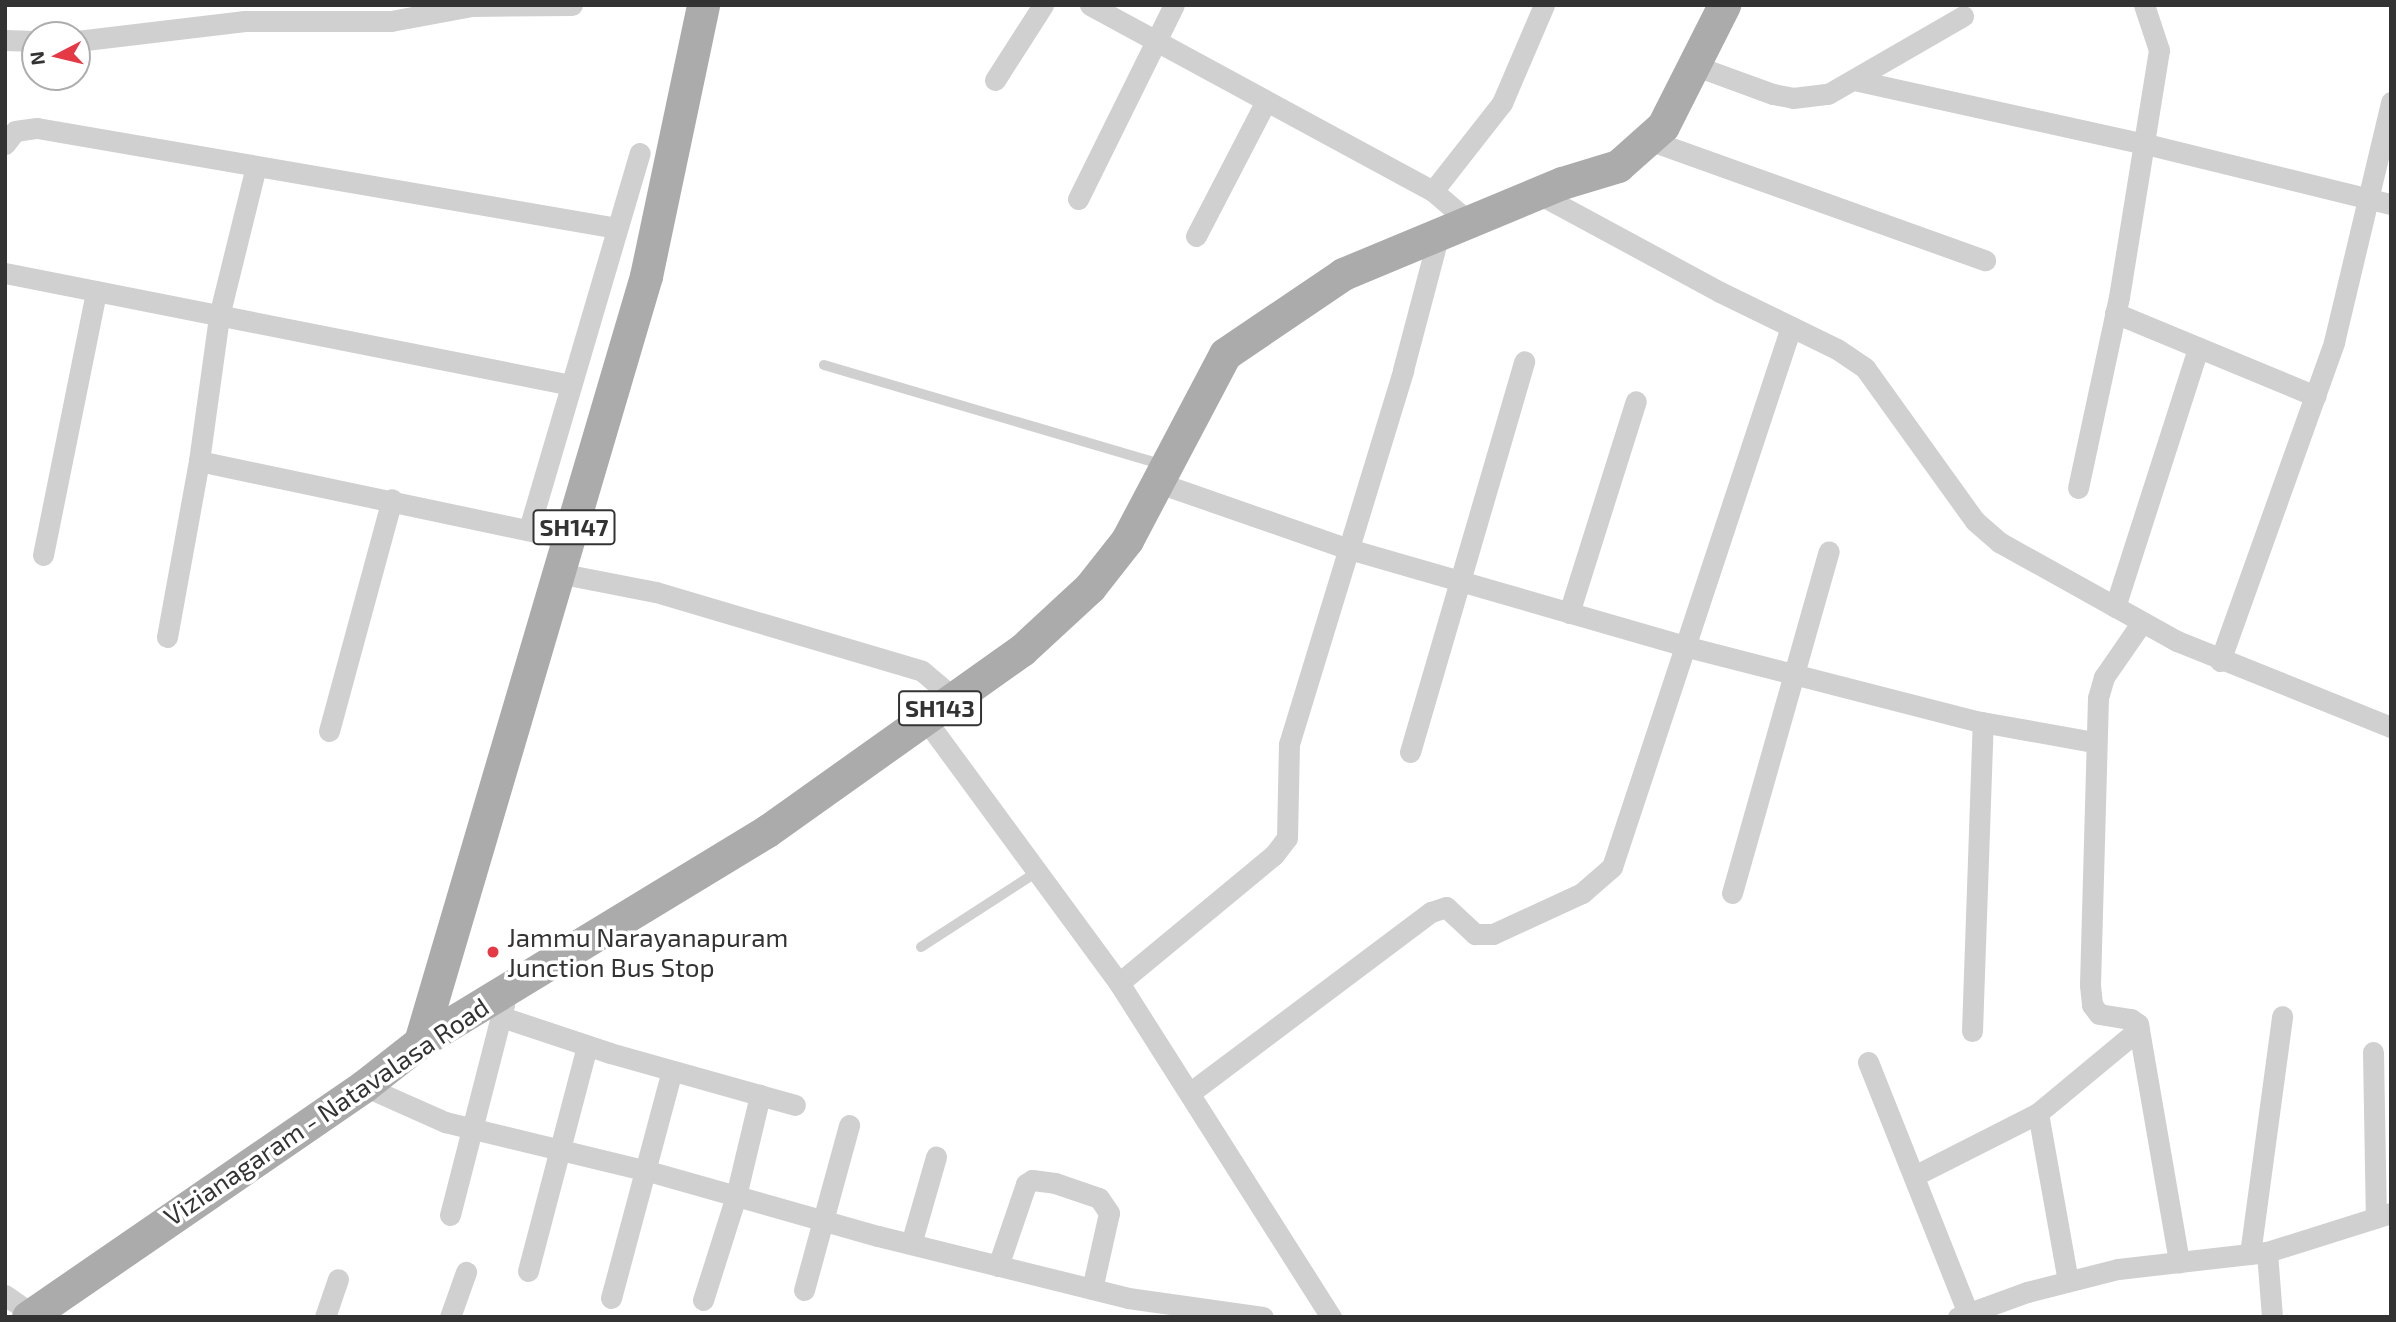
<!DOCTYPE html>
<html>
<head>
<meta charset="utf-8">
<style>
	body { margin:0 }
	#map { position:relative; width:2396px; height:1322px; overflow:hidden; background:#fff; font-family:"Exo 2",sans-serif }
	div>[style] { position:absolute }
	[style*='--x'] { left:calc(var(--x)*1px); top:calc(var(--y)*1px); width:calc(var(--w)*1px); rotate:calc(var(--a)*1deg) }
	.service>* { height:10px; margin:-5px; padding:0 5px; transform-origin:5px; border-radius:5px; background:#d0d0d0 }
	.minor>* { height:21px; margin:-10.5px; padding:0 10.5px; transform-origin:10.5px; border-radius:10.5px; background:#d0d0d0 }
	.primary>* { height:33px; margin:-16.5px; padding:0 16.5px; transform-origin:16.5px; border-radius:16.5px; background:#ababab }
	.dots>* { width:19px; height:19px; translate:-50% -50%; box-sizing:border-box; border:4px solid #fff; border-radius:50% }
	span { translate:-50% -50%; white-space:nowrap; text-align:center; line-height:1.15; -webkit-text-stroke:7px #fff; paint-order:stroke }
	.shield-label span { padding:2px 5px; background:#fff; border:2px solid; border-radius:5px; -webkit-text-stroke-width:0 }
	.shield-label { font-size:24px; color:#333; font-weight:700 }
	.poi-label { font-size:26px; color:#333 }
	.left { translate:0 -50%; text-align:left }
	.street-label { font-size:26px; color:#333 }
	.frame { position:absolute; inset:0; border:7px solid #333; pointer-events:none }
	.north { position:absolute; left:21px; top:21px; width:70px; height:70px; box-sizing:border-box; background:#fff; border:2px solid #adadad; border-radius:50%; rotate:263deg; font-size:19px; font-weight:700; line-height:28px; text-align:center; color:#333 }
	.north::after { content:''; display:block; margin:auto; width:24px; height:32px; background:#e63946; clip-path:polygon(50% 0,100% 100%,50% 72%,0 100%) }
</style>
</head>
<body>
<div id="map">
	<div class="service">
		<i style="--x:824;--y:365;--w:351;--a:16.4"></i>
		<i style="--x:921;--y:947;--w:138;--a:-32.9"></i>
	</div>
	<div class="minor">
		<i style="--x:1090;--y:5;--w:390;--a:28.5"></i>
		<i style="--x:1433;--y:191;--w:48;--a:40.7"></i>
		<i style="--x:5;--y:40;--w:30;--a:2"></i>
		<i style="--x:77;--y:41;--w:169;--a:-6.8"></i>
		<i style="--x:245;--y:21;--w:146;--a:0"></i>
		<i style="--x:391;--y:21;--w:81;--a:-10.6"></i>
		<i style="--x:471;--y:6;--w:101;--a:-0.6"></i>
		<i style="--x:1696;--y:66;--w:82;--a:20"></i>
		<i style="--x:1773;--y:94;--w:20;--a:11"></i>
		<i style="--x:1793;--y:98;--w:35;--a:-7"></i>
		<i style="--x:1828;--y:94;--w:156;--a:-30"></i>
		<i style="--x:995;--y:80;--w:89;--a:-57.4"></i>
		<i style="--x:1854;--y:80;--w:299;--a:12.4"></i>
		<i style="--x:2146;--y:144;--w:252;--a:13.8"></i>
		<i style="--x:1649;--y:140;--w:357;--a:19.7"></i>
		<i style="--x:5;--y:144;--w:16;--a:-52"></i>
		<i style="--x:15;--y:131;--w:22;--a:-8"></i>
		<i style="--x:37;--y:128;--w:589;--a:9.78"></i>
		<i style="--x:1433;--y:191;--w:112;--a:-51.9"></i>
		<i style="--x:1502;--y:103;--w:107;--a:-66.8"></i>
		<i style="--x:1537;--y:193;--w:208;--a:28.4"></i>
		<i style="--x:1720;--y:292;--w:130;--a:26"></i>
		<i style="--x:1837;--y:349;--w:34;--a:34"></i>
		<i style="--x:1865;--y:368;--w:188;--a:54.3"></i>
		<i style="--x:1975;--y:521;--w:32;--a:41"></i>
		<i style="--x:1999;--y:542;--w:204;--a:29.1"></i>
		<i style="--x:2177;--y:641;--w:231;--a:21.9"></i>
		<i style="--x:1078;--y:199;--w:216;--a:-63.7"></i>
		<i style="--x:1196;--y:236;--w:152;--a:-62.6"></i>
		<i style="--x:5;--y:273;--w:577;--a:11.19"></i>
		<i style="--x:2115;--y:313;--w:217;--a:22.5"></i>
		<i style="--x:199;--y:461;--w:379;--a:11.9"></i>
		<i style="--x:1159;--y:483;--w:201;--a:19.2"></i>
		<i style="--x:1349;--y:549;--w:349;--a:16.1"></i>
		<i style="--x:1684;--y:646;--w:301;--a:14.4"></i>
		<i style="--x:1976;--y:721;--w:120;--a:10.1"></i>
		<i style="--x:2078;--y:488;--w:195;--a:-77.9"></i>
		<i style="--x:2119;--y:297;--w:250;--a:-80.8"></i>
		<i style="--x:2159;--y:50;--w:47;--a:-108.4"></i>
		<i style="--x:529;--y:529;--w:392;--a:-73.6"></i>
		<i style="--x:43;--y:555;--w:269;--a:-78.6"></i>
		<i style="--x:558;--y:573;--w:100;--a:11"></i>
		<i style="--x:656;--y:592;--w:277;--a:16.5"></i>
		<i style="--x:922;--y:671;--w:42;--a:40.2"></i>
		<i style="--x:2115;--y:607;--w:272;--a:-72.2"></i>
		<i style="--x:1569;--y:613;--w:222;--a:-72.5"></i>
		<i style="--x:2142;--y:622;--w:67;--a:124.6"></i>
		<i style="--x:2104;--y:677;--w:22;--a:106"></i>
		<i style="--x:2098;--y:698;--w:287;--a:91.6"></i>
		<i style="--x:2090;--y:985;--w:20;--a:84"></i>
		<i style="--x:2092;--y:1005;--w:11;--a:52"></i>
		<i style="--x:2099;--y:1014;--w:32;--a:9"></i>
		<i style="--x:2131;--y:1019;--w:9;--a:36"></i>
		<i style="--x:2138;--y:1024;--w:242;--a:80.2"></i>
		<i style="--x:167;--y:637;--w:179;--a:-79.7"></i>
		<i style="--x:199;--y:461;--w:146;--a:-82.1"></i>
		<i style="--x:219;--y:316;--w:154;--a:-76.1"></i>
		<i style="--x:2220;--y:661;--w:339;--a:-70.3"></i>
		<i style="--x:2334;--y:342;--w:247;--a:-76.6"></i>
		<i style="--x:925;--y:719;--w:328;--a:53.7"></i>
		<i style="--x:1119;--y:983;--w:396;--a:57.6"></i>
		<i style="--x:329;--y:731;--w:240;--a:-74.8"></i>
		<i style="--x:1410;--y:752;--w:407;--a:-73.7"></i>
		<i style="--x:1732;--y:893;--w:355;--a:-74.2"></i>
		<i style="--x:1119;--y:983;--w:201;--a:-39.6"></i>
		<i style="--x:1274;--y:855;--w:21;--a:-53"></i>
		<i style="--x:1287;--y:838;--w:94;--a:-88.8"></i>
		<i style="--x:1289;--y:744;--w:391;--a:-73"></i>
		<i style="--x:1403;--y:370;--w:141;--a:-75.2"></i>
		<i style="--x:502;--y:1017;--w:114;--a:18.4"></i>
		<i style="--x:610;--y:1053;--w:192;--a:15.7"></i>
		<i style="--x:1972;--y:1031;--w:309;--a:-88"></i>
		<i style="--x:2373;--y:1052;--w:166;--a:89"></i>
		<i style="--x:1868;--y:1062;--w:270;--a:68.3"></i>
		<i style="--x:364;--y:1086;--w:89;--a:24"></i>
		<i style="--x:445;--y:1122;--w:209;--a:13.6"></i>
		<i style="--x:648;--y:1171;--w:239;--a:15.8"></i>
		<i style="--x:878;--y:1236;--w:258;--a:13.9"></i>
		<i style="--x:1128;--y:1298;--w:136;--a:8"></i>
		<i style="--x:1191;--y:1092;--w:300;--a:-36.9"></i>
		<i style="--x:1431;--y:912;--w:16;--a:-18"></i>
		<i style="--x:1446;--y:907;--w:40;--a:43"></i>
		<i style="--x:1475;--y:934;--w:18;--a:0"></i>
		<i style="--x:1493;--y:934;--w:98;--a:-24.7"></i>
		<i style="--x:1582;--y:893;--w:40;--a:-41"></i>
		<i style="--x:1612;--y:867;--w:569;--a:-71.66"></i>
		<i style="--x:2038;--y:1113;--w:171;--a:79.9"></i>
		<i style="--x:1914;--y:1176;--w:139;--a:-26.9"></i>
		<i style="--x:2038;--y:1113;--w:131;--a:-39.7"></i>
		<i style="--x:450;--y:1215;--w:218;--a:-75.6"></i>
		<i style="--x:911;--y:1244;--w:91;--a:-74"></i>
		<i style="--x:2267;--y:1252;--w:65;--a:85.6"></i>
		<i style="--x:2250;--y:1254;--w:240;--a:-82.3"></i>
		<i style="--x:998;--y:1266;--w:87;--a:-71.1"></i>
		<i style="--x:1026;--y:1184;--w:7;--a:-34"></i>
		<i style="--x:1032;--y:1180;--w:23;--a:7"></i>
		<i style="--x:1055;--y:1183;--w:46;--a:18.8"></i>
		<i style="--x:1099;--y:1198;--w:18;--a:56"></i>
		<i style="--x:1109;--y:1213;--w:78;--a:102.6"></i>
		<i style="--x:528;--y:1271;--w:233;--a:-75.3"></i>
		<i style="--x:804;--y:1290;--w:171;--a:-74.7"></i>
		<i style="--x:5;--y:1295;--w:33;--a:35"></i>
		<i style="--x:611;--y:1298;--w:235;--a:-75"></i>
		<i style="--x:703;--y:1300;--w:109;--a:-72.4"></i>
		<i style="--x:736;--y:1196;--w:104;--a:-76.6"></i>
		<i style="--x:325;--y:1317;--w:40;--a:-71.1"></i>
		<i style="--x:450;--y:1317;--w:48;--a:-70.4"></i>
		<i style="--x:1958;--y:1317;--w:73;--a:-19.9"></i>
		<i style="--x:2027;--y:1292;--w:94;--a:-14.2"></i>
		<i style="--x:2118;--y:1269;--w:150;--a:-6.5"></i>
		<i style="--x:2267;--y:1252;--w:130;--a:-17.5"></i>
	</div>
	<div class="primary">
		<i style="--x:420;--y:1042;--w:799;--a:-73.56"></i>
		<i style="--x:646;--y:276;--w:277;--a:-78.1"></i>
		<i style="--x:28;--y:1317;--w:408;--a:-34.5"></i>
		<i style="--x:364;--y:1086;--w:71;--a:-38.2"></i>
		<i style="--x:420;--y:1042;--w:406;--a:-31.3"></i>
		<i style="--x:767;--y:831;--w:313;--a:-35.4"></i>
		<i style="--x:1022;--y:650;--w:93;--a:-42.8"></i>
		<i style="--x:1090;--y:587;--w:60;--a:-51.8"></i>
		<i style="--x:1127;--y:540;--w:210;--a:-62.2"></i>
		<i style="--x:1225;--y:354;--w:143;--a:-34.1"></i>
		<i style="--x:1343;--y:274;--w:237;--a:-22.6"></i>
		<i style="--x:1562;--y:183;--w:59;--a:-16.9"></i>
		<i style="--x:1618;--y:166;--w:60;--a:-41.6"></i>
		<i style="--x:1663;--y:126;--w:136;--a:-63.2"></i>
	</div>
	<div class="dots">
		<i style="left:493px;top:952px;background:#e63946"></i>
	</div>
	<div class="shield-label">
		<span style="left:574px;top:527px">SH147</span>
		<span style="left:940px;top:708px">SH143</span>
	</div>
	<div class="poi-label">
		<span class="left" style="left:507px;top:952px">Jammu Narayanapuram<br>Junction Bus Stop</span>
	</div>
	<div class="street-label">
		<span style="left:326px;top:1111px;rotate:-34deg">Vizianagaram - Natavalasa Road</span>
	</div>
	<div class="frame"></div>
	<div class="north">N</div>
</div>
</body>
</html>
